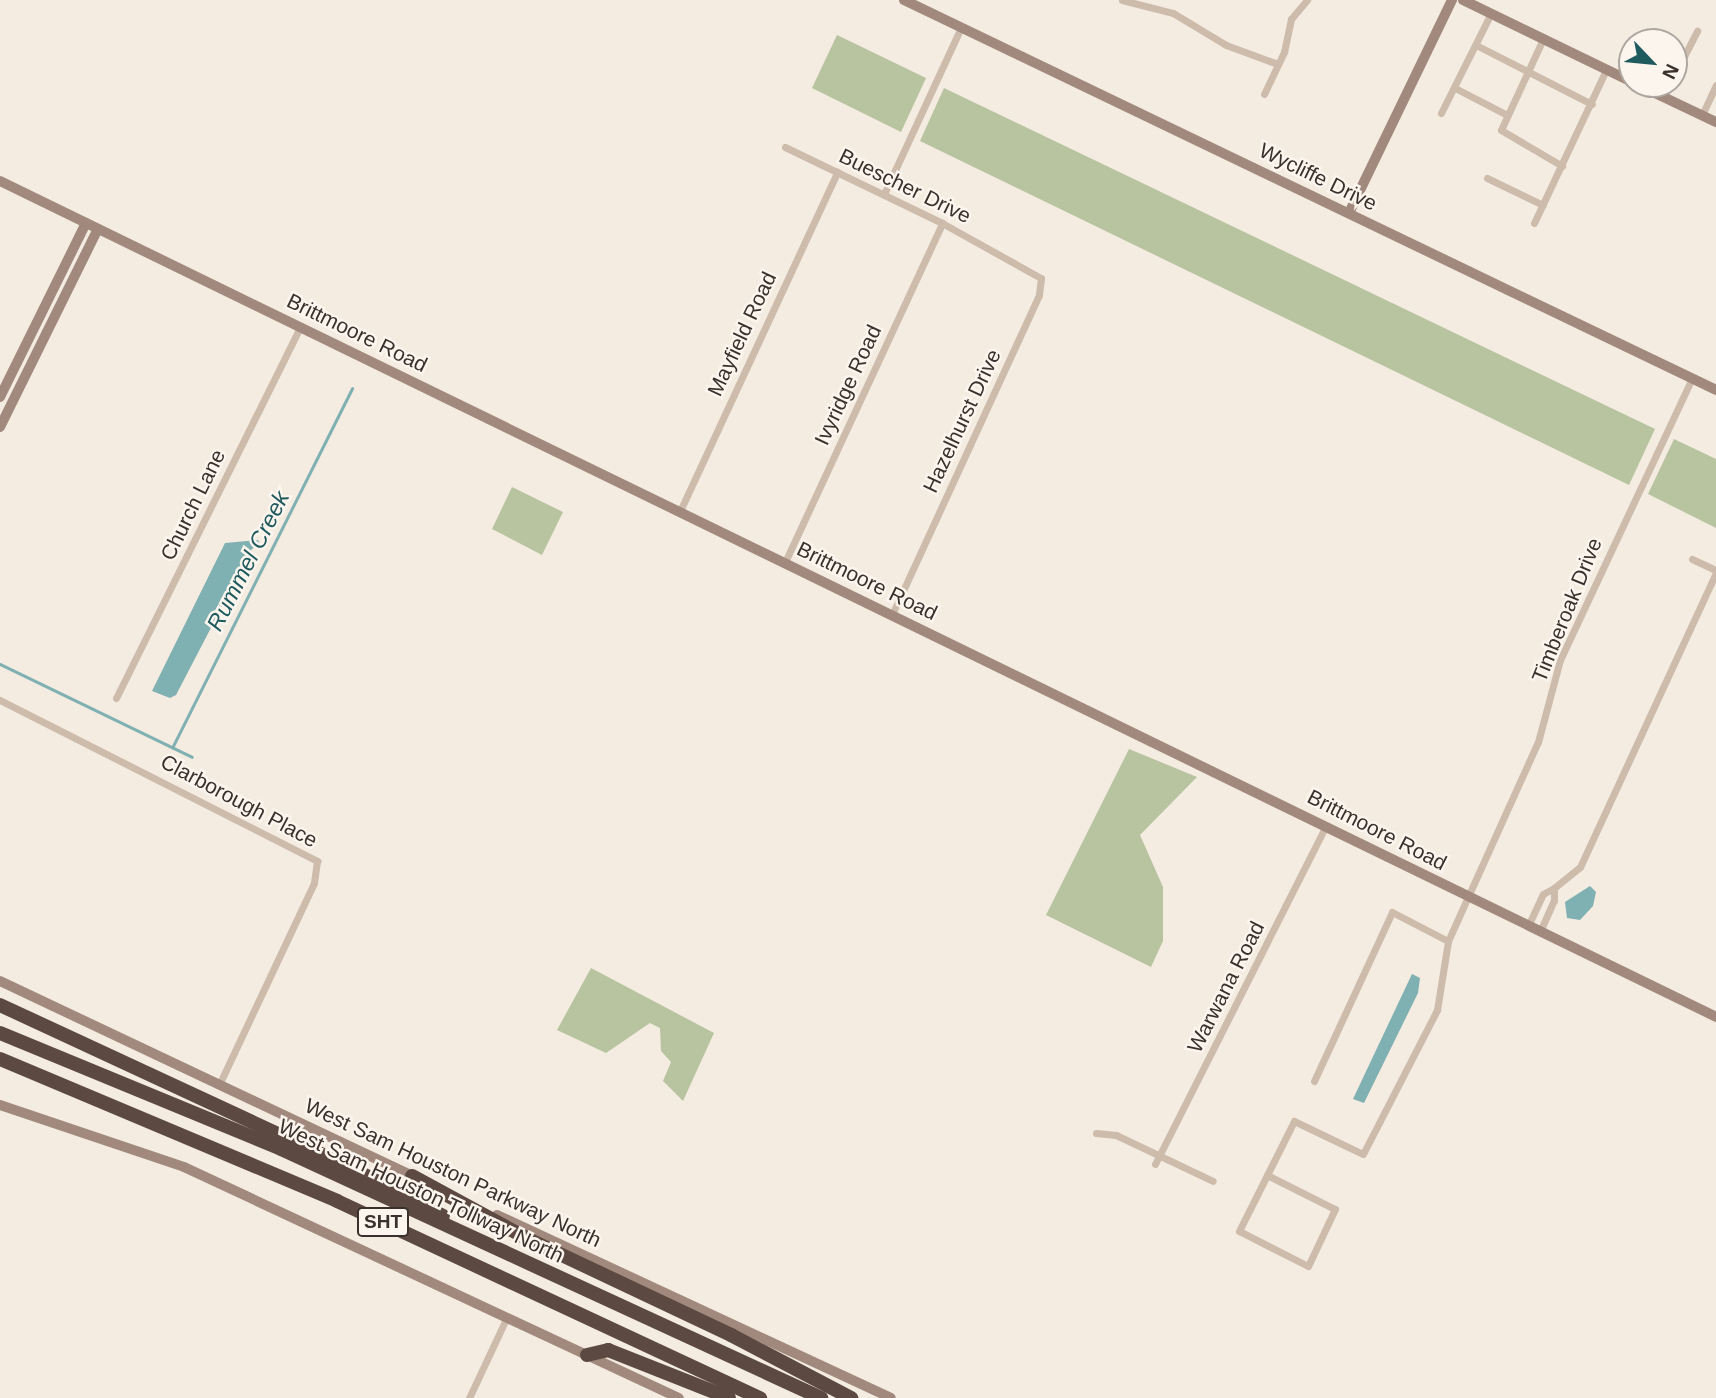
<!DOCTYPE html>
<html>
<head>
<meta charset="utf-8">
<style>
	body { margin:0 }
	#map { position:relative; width:1716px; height:1398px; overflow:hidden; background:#f4ebe1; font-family:Arial,sans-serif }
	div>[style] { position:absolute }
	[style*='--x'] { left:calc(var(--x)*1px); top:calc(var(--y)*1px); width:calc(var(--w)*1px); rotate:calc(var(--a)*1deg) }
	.green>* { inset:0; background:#b8c4a0 }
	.water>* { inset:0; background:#7fb0b2 }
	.stream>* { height:2.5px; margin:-1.25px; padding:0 1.25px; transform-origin:1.25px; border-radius:1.25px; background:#7fb0b2 }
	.street>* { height:7px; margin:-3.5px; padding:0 3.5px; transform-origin:3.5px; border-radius:3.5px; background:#cdbbac }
	.secondary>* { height:10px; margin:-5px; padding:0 5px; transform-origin:5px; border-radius:5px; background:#a18a7d }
	.highway>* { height:14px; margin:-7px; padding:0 7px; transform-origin:7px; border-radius:7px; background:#5c4a42 }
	span { translate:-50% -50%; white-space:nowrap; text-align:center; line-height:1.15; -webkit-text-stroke:5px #fbf5ee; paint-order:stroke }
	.shield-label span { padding:2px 5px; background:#fbf5ee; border:2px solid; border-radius:5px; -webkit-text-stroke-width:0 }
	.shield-label { font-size:19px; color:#3b302b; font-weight:700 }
	.street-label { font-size:21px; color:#3b302b }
	.water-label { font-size:23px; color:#1f5a5e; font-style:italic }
	.north { position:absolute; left:1618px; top:28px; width:70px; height:70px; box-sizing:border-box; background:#fbf5ee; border:2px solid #aea6a0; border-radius:50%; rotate:116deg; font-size:19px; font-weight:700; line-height:28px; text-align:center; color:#3b302b }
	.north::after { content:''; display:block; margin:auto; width:24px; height:32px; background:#1f5a5e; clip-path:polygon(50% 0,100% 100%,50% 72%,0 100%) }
</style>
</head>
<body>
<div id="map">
	<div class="green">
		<i style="clip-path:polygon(837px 35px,926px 78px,901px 132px,812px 88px)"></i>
		<i style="clip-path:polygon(944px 88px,1655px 429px,1629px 485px,920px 141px)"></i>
		<i style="clip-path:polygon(1674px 439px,1716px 459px,1716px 528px,1648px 494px)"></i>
		<i style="clip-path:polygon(512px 487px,563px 512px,542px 555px,492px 529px)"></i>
		<i style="clip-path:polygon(1129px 749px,1197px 777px,1140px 835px,1163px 887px,1163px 941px,1151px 967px,1046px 915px)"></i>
		<i style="clip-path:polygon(591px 968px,714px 1033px,683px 1101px,663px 1081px,671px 1062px,661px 1051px,660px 1028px,650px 1023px,606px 1053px,557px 1030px)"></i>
	</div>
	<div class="water">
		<i style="clip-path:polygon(258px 540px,260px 544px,252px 549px,176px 695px,170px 698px,152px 691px,225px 543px)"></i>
		<i style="clip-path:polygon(1590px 886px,1596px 892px,1593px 906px,1580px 920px,1567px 918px,1565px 902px)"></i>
		<i style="clip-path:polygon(1412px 974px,1420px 978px,1418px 993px,1364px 1103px,1353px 1099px)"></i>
	</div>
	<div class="stream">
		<i style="--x:0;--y:664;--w:213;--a:25.8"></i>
		<i style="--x:172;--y:748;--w:402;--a:-63.4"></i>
	</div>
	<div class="street">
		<i style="--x:1122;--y:0;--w:53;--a:14.3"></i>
		<i style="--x:1173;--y:13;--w:62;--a:31.1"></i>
		<i style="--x:1226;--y:45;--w:55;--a:20.1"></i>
		<i style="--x:1543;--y:39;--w:100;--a:114.8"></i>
		<i style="--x:1501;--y:130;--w:71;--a:30.5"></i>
		<i style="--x:1476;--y:45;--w:130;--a:27"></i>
		<i style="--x:1674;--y:76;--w:51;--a:-62.9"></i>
		<i style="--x:1455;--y:88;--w:59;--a:27.4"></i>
		<i style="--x:1264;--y:94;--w:47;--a:-64.5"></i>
		<i style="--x:1284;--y:52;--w:34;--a:-78"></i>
		<i style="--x:1291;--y:19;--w:25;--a:-50"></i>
		<i style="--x:1664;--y:97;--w:14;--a:-65"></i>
		<i style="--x:1441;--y:113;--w:112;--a:-63.4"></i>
		<i style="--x:1702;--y:115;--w:33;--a:-65"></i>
		<i style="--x:785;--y:147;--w:174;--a:25.8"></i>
		<i style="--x:942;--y:223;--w:113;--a:29.1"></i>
		<i style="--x:1041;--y:278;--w:17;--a:97"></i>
		<i style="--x:1039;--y:295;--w:351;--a:114.7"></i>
		<i style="--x:1487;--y:178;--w:62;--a:25.7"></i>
		<i style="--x:884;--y:194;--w:184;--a:-65.2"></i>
		<i style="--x:1534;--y:223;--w:169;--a:-64.8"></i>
		<i style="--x:680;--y:511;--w:374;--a:-65.1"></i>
		<i style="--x:1692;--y:559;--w:26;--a:25"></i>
		<i style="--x:785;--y:562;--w:374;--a:-65.1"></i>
		<i style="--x:116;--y:698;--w:414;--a:-63.6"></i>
		<i style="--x:0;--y:700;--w:356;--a:26.9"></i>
		<i style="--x:317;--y:861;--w:22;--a:98"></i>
		<i style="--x:314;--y:883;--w:223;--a:115.2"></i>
		<i style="--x:1554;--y:888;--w:33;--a:-39"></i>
		<i style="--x:1580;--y:867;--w:325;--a:-65.2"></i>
		<i style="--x:1528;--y:926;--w:35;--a:-65"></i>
		<i style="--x:1543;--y:894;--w:13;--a:-29"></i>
		<i style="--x:1554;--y:888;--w:12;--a:90"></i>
		<i style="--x:1554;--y:900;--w:35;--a:114"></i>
		<i style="--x:1314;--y:1081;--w:186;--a:-65.2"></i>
		<i style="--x:1392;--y:912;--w:63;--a:27.4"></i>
		<i style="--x:1096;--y:1133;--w:20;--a:6"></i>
		<i style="--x:1116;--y:1135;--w:107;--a:25.4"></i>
		<i style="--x:1155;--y:1164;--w:379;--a:-63.2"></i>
		<i style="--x:1267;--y:1175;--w:76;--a:26.6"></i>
		<i style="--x:1335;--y:1209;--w:63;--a:115.3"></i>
		<i style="--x:1308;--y:1266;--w:77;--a:-153.1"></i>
		<i style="--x:1239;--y:1231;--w:123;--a:-63.4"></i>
		<i style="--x:1294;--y:1121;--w:76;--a:25.6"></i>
		<i style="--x:1363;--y:1154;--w:162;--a:-62.8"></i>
		<i style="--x:1437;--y:1010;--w:70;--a:-80.9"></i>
		<i style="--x:1448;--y:941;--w:218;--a:-65.7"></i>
		<i style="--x:1538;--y:742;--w:85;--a:-75"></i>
		<i style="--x:1560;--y:660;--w:311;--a:-64.9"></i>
		<i style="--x:469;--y:1398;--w:89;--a:-64.9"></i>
	</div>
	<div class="secondary">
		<i style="--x:904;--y:0;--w:901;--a:25.65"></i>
		<i style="--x:1463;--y:0;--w:188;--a:25.9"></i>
		<i style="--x:1636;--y:84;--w:89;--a:25.4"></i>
		<i style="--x:0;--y:181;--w:1909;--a:25.97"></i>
		<i style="--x:1349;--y:213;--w:237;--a:-64.2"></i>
		<i style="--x:0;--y:397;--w:194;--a:-63.7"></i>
		<i style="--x:0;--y:427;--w:221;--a:-63.7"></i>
		<i style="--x:0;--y:981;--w:463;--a:25.3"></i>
		<i style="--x:0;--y:1105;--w:194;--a:18.6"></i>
		<i style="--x:184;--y:1167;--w:546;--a:25.02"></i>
		<i style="--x:497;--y:1215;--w:434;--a:24.9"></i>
	</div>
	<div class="highway">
		<i style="--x:0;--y:1005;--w:394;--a:24.9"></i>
		<i style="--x:357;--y:1171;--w:97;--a:27.6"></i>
		<i style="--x:0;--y:1033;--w:304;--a:22.4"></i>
		<i style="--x:281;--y:1149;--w:595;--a:24.75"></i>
		<i style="--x:0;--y:1059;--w:366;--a:22.8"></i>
		<i style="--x:337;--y:1201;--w:467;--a:25"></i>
		<i style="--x:412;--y:1176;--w:132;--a:28.5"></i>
		<i style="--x:528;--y:1239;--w:225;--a:25.3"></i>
		<i style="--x:731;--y:1335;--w:136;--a:27.7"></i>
		<i style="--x:587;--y:1355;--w:22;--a:-13"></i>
		<i style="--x:608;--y:1350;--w:130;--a:21.6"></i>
	</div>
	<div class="shield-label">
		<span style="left:383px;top:1222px">SHT</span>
	</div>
	<div class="street-label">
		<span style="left:1318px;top:177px;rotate:26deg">Wycliffe Drive</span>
		<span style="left:905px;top:186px;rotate:26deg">Buescher Drive</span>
		<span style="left:357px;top:333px;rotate:26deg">Brittmoore Road</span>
		<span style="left:742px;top:334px;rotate:-65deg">Mayfield Road</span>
		<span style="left:848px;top:385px;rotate:-65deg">Ivyridge Road</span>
		<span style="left:962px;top:421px;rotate:-65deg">Hazelhurst Drive</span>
		<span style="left:193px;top:505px;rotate:-64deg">Church Lane</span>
		<span style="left:867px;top:581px;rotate:26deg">Brittmoore Road</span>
		<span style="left:1567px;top:610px;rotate:-68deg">Timberoak Drive</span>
		<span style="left:239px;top:801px;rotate:28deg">Clarborough Place</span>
		<span style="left:1377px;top:830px;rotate:27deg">Brittmoore Road</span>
		<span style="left:1226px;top:987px;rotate:-63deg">Warwana Road</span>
		<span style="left:453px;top:1173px;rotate:25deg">West Sam Houston Parkway North</span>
		<span style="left:421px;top:1191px;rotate:25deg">West Sam Houston Tollway North</span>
	</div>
	<div class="water-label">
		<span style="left:248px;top:561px;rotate:-63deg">Rummel Creek</span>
	</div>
	<div class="north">N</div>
</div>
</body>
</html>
